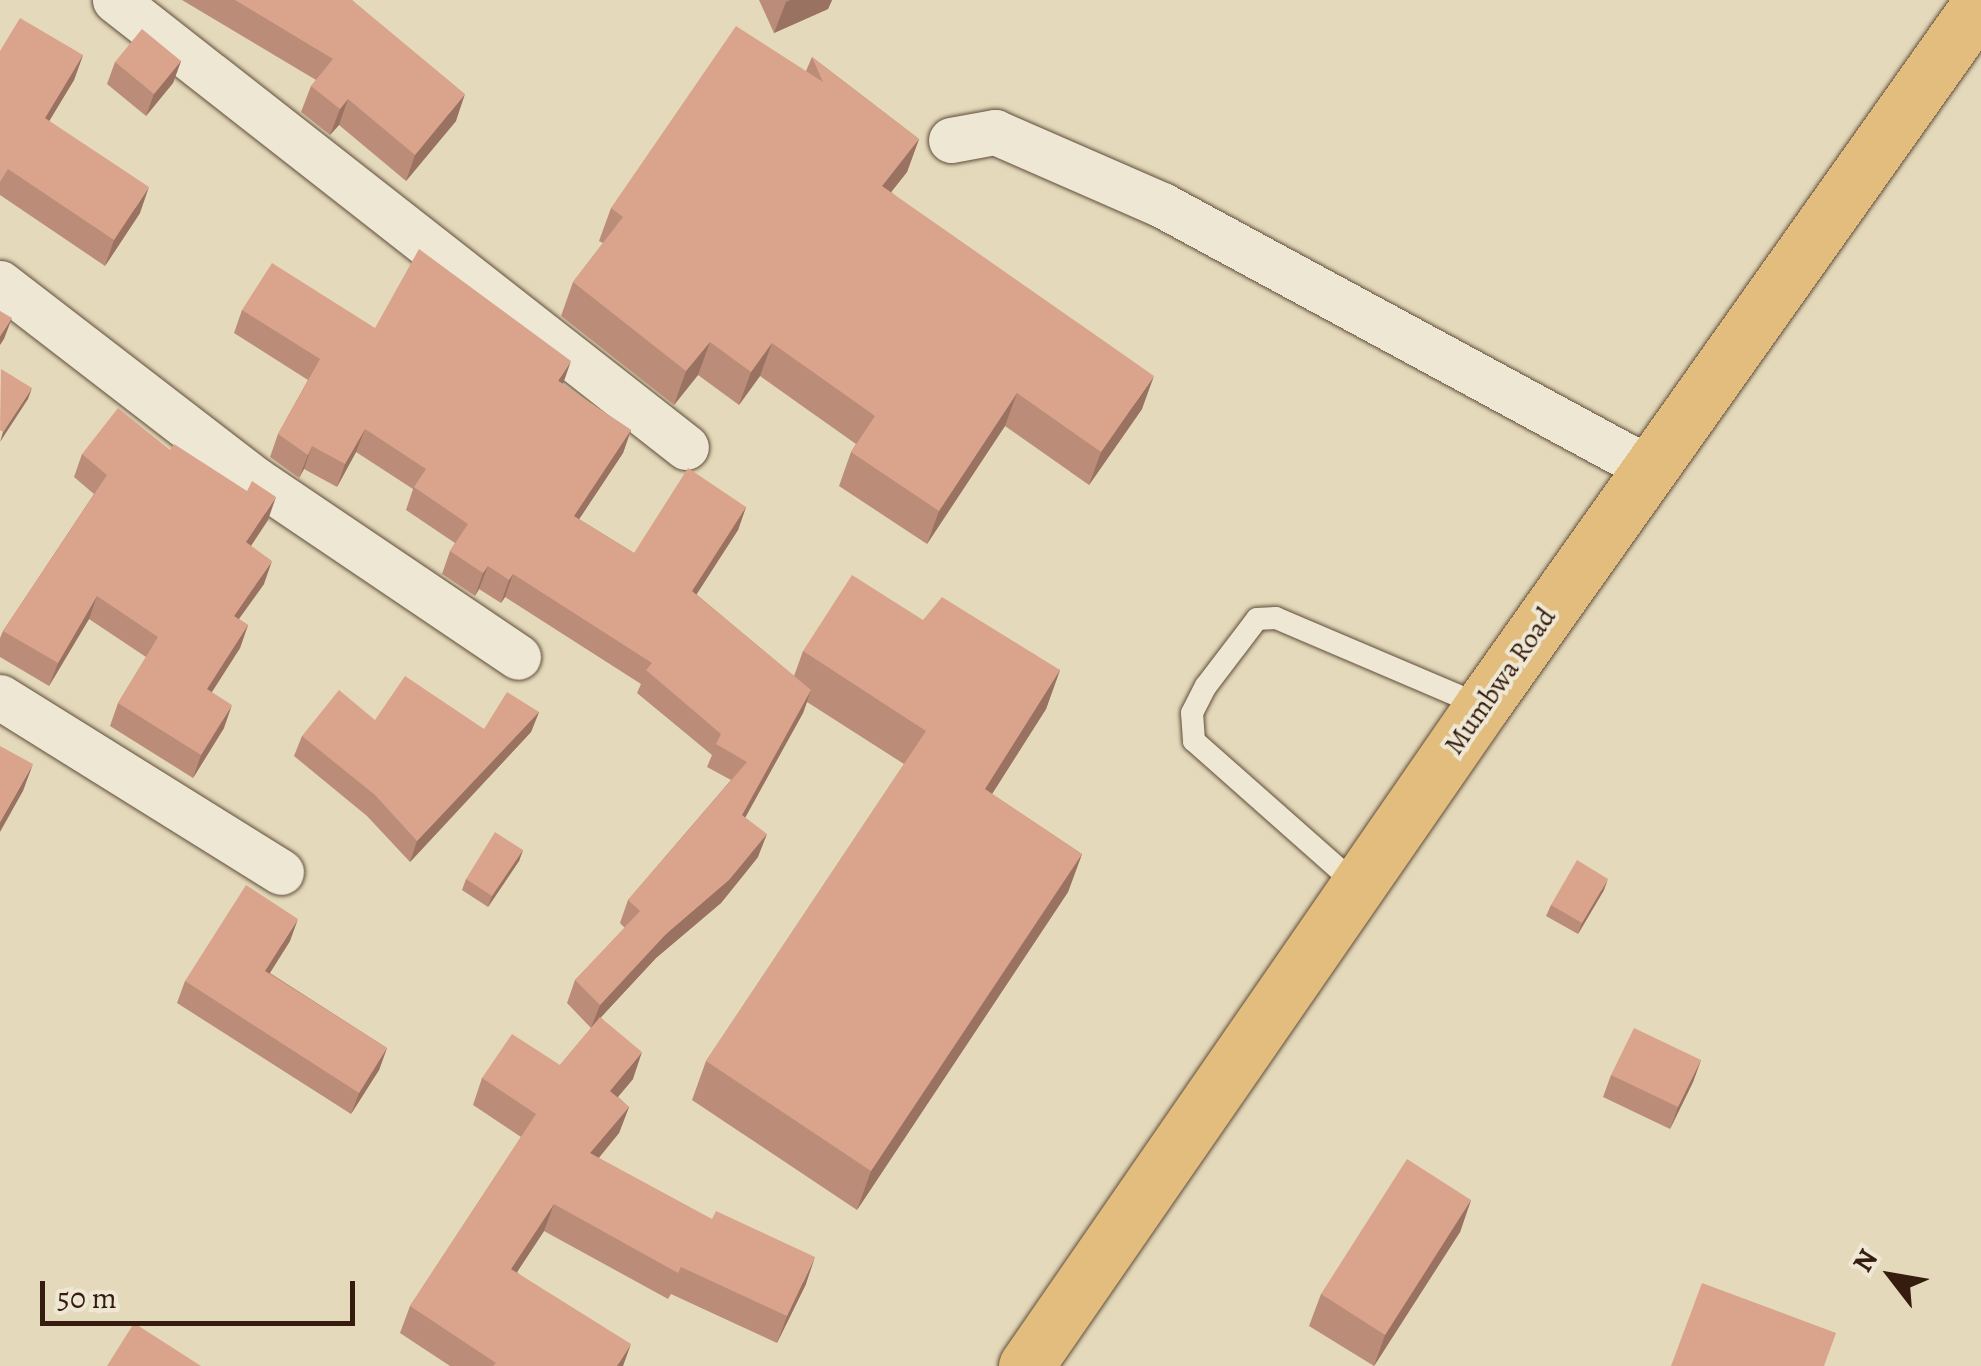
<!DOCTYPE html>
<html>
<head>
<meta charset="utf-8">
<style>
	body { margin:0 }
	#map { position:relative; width:1981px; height:1366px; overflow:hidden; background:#e4dabb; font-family:Alegreya,serif }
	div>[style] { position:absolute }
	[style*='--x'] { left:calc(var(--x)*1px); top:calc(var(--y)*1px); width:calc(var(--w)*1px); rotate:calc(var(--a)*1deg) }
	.roads { filter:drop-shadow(0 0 2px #614c3a) drop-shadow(0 0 2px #614c3a) }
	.service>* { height:22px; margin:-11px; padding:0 11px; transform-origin:11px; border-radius:11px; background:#ede7d3 }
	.minor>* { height:45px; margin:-22.5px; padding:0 22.5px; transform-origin:22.5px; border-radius:22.5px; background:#ede7d3 }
	.primary>* { height:55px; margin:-27.5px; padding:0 27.5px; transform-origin:27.5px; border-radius:27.5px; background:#e2bd7e }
	.wall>* { inset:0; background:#bb8c78 }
	.shaded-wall>* { inset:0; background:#997262 }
	.building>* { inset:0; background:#daa38c }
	span { translate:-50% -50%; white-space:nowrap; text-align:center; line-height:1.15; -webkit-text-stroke:8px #ede7d3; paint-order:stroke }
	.street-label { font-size:28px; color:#351c0f }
	.north { position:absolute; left:1841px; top:1226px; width:100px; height:100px; -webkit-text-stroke:8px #ede7d3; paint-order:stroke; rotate:301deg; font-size:28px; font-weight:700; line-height:40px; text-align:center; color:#351c0f }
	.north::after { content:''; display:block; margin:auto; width:35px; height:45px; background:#351c0f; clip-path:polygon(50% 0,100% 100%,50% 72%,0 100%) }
	.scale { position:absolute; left:40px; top:1281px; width:315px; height:45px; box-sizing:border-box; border:5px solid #351c0f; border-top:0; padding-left:12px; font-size:30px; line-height:35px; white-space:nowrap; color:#351c0f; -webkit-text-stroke:8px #ede7d3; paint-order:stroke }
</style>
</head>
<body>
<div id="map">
	<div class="roads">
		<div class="service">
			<i style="--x:1358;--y:886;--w:219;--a:-138.5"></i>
			<i style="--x:1194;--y:741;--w:28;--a:-94"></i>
			<i style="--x:1192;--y:713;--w:30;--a:-63"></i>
			<i style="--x:1206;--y:686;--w:84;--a:-52.7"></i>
			<i style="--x:1257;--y:619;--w:19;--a:-3"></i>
			<i style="--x:1276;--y:618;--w:224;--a:23.1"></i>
		</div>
		<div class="minor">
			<i style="--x:115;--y:0;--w:725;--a:38.06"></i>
			<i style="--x:951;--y:140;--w:45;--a:-10.3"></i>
			<i style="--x:995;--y:132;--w:182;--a:23.6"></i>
			<i style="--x:1162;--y:205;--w:555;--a:28.41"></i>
			<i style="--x:0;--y:283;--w:323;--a:37.6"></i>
			<i style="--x:256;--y:480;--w:316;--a:34"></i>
			<i style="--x:0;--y:697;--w:331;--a:31.9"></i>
		</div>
		<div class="primary">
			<i style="--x:1026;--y:1366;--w:802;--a:-55.36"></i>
			<i style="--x:1482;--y:706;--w:863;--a:-54.67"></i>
		</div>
	</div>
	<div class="wall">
		<i style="clip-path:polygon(182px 0,352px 0,456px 121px,406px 181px,339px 125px,330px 135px,301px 112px,311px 86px,316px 80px)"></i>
		<i style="clip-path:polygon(759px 0,832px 0,828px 9px,774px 33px)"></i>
		<i style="clip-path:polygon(0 51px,83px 55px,74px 80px,49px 121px,140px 213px,105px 266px,0 195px)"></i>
		<i style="clip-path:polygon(812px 57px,919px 139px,907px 172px,891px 192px,1142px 409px,1089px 485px,1005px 426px,927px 544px,839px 486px,851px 452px,856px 444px,760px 376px,739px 405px,698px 375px,674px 405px,561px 316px,573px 282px,603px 243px,599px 241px,611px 208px,806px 71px)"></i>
		<i style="clip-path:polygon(181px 61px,173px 83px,146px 116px,107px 84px,115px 62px)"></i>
		<i style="clip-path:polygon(242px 310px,375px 328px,562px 384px,631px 430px,623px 453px,579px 519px,634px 553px,746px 507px,738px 530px,696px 594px,794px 676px,803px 651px,923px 620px,1060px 670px,1046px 709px,992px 794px,1082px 854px,1068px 892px,857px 1210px,692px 1100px,706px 1061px,904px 764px,807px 702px,803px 713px,745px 817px,758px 857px,721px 903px,656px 958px,601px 1017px,633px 1079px,618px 1097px,629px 1107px,619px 1133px,599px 1158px,806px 1284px,777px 1343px,671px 1294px,668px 1299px,544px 1231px,517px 1272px,623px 1366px,450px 1366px,400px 1333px,410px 1306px,521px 1137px,473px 1105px,482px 1078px,560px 1065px,591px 1028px,567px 1003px,575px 980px,625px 928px,620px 923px,628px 900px,731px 780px,707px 767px,712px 755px,637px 693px,641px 684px,505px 597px,501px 603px,479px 589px,475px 596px,442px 574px,450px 551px,455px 543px,406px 510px,413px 489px,356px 452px,337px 487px,304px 469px,299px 478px,270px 457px,278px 434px,308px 380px,234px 333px)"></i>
		<i style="clip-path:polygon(170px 450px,268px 520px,251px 546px,264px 584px,239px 619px,248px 625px,240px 648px,212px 692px,224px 728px,193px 778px,110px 726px,118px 703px,146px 657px,89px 619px,49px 686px,0 657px,0 638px,3px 631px,94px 494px,74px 477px,82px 454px)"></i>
		<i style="clip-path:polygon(539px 712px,531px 732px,410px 862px,367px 816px,294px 756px,302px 736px,375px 720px,484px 729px)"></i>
		<i style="clip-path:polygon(523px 850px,519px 861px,488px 907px,462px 890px,466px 879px)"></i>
		<i style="clip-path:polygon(1604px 890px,1578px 934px,1546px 916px,1551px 905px)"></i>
		<i style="clip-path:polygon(290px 941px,270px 973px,387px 1048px,379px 1070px,351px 1114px,177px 1003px,185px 981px)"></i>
		<i style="clip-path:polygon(1701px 1060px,1693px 1082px,1670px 1129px,1603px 1097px,1611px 1075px)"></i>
		<i style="clip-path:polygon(1471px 1200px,1460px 1232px,1374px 1366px,1309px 1326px,1321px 1294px)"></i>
	</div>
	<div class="shaded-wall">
		<i style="clip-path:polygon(790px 0,832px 0,828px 9px,774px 33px,786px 2px)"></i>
		<i style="clip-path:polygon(83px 55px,74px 80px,36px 143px,45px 118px)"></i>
		<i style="clip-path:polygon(181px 61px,173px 83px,146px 116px,154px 94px)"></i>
		<i style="clip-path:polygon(465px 94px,456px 121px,406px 181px,415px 155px)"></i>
		<i style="clip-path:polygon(348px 99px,339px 125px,330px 135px,340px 109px)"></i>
		<i style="clip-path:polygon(919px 139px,907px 172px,870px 219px,882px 186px)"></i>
		<i style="clip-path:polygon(149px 187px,140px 213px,105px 266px,114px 240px)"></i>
		<i style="clip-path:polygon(12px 318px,4px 339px,0 345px,0 336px)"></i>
		<i style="clip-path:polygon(710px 342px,698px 375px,674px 405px,686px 371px)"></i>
		<i style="clip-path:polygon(772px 343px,760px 376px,739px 405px,751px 372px)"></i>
		<i style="clip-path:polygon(571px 361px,563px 384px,558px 381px)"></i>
		<i style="clip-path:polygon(1154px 376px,1142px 409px,1089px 485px,1101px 452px)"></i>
		<i style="clip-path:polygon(32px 388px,28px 399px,0 442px,3px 432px)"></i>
		<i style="clip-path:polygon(1017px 393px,1005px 426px,927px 544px,939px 511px)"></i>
		<i style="clip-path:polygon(365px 429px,356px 452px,337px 487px,345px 464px)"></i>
		<i style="clip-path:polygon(631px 430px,623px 453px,566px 539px,574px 516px)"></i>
		<i style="clip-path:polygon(312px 446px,304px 469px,299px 478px,308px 455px)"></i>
		<i style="clip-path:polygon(276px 497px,268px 520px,238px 565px,246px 542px)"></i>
		<i style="clip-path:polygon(746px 507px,738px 530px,684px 614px,692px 591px)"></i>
		<i style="clip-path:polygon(272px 561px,264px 584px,225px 638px,234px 616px)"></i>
		<i style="clip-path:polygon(488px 566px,479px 589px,475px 596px,483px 573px)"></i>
		<i style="clip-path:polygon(513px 574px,505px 597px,501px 603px,509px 580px)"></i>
		<i style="clip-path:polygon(97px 596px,89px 619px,49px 686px,58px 663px)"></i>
		<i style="clip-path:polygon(248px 625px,240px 648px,199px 712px,207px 689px)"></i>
		<i style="clip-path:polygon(1060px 670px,1046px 709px,971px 827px,985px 789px)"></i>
		<i style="clip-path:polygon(811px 690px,803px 713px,734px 838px,742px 815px)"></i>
		<i style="clip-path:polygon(232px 705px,224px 728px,193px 778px,201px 755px)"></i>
		<i style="clip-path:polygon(539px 712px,531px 732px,410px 862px,417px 841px)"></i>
		<i style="clip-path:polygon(33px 764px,23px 791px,0 832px,0 822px)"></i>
		<i style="clip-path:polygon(767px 834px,758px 857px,721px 903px,656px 958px,591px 1028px,600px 1005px,665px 935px)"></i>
		<i style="clip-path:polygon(523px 850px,519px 861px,488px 907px,492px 896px)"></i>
		<i style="clip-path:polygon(1082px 854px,1068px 892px,857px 1210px,871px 1171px)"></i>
		<i style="clip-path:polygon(1608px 879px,1604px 890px,1578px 934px,1582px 923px)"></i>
		<i style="clip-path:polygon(298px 919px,290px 941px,257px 993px,265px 971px)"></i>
		<i style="clip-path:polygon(387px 1048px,379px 1070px,351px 1114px,359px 1093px)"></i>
		<i style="clip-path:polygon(642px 1052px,633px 1079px,600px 1118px,610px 1091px)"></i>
		<i style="clip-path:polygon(1701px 1060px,1693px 1082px,1670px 1129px,1678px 1107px)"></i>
		<i style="clip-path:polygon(629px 1107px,619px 1133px,580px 1180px,590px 1153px)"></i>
		<i style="clip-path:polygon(1471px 1200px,1460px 1232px,1374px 1366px,1385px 1335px)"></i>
		<i style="clip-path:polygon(554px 1204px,544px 1231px,502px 1295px,511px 1269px)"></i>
		<i style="clip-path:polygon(815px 1257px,806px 1284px,777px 1343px,787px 1316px)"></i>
		<i style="clip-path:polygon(631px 1344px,623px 1366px,617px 1366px)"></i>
	</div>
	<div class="building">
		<i style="clip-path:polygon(235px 0,352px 0,465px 94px,415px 155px,348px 99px,340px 109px,311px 86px,333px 59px)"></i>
		<i style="clip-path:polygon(20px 18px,83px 55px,45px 118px,149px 187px,114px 240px,8px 169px,0 182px,0 51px)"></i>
		<i style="clip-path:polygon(736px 26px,823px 82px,812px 57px,919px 139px,882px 186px,1154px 376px,1101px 452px,1017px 393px,939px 511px,851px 452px,875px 416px,772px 343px,751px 372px,710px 342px,686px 371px,573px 282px,623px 217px,611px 208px)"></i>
		<i style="clip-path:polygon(142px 29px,181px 61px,154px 94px,115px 62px)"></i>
		<i style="clip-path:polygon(419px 249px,571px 361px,558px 381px,631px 430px,574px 516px,634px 553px,688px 468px,746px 507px,692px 591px,811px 690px,742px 815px,767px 834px,729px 880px,665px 935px,600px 1005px,575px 980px,640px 911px,628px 900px,747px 762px,716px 744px,721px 734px,646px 670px,652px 663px,513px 574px,509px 580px,488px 566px,483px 573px,450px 551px,468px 524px,414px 487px,426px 469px,365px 429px,345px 464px,312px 446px,308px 455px,278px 434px,320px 359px,242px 310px,272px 263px,375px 328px)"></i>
		<i style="clip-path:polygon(0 311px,12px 318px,0 336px)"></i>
		<i style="clip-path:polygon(1px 369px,32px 388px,3px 432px,0 430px)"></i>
		<i style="clip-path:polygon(118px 408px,170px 450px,174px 444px,247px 491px,252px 481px,276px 497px,246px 542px,272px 561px,234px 616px,248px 625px,207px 689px,232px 705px,201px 755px,118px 703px,158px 637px,97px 596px,58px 663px,3px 631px,107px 475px,82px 454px)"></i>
		<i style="clip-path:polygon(852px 575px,923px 620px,942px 597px,1060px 670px,985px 789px,1082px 854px,871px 1171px,706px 1061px,926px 731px,803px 651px)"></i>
		<i style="clip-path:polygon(405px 676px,484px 729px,507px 692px,539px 712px,417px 841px,375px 795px,302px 736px,339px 690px,375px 720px)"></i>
		<i style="clip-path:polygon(0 746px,33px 764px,0 822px)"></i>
		<i style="clip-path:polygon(495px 832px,523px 850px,492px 896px,466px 879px)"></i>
		<i style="clip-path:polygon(1577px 860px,1608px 879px,1582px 923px,1551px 905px)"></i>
		<i style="clip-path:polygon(246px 885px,298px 919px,265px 971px,387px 1048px,359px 1093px,185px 981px)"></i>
		<i style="clip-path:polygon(600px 1017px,642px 1052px,610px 1091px,629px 1107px,590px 1153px,712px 1219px,716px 1211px,815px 1257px,787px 1316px,681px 1267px,678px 1273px,554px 1204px,511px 1269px,631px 1344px,617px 1366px,493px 1366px,496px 1363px,410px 1306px,536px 1114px,482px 1078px,512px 1034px,560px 1065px)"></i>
		<i style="clip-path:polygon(1634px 1028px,1701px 1060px,1678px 1107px,1611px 1075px)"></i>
		<i style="clip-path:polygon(1407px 1159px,1471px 1200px,1385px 1335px,1321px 1294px)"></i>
		<i style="clip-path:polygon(1702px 1283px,1836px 1333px,1824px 1366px,1671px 1366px)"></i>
		<i style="clip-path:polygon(134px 1323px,201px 1366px,107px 1366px)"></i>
	</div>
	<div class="street-label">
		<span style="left:1500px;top:681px;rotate:-55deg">Mumbwa Road</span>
	</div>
	<div class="north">N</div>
	<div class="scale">50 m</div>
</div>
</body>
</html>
